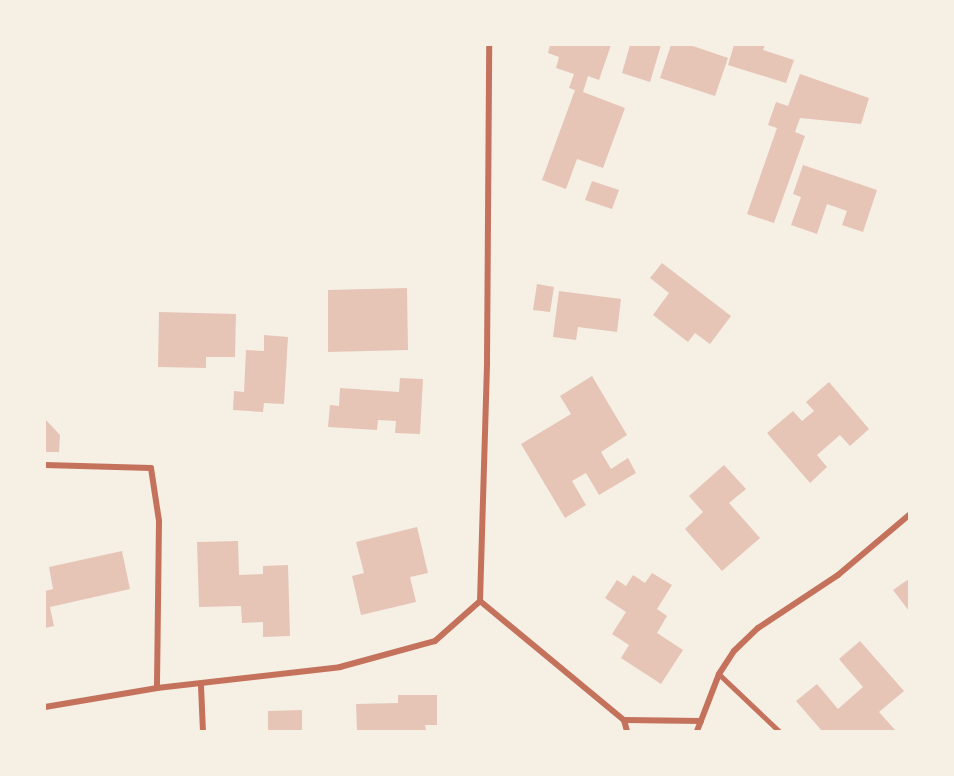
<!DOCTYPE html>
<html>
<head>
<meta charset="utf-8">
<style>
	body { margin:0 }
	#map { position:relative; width:954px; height:776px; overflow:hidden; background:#f6efe4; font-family:Quicksand,sans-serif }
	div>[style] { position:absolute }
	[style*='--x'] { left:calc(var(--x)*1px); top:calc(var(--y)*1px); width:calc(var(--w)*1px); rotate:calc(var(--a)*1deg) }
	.building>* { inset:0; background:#e6c5b7 }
	.service>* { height:4.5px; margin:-2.25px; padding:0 2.25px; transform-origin:2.25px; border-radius:2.25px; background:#c5725c }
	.minor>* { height:6px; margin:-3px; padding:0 3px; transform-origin:3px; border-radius:3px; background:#c5725c }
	span { translate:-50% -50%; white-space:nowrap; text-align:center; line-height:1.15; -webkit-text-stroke:4.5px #f6efe4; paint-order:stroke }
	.frame { position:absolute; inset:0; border:46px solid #f6efe4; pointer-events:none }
</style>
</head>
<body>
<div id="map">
	<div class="building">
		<i style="clip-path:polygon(550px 45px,611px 45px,599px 80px,588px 76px,583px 92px,625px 108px,603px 168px,577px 159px,566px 189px,542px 180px,575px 90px,569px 88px,574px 74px,556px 68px,559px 57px,548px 53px)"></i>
		<i style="clip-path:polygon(630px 45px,661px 45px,650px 82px,622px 73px)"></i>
		<i style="clip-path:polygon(671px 45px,690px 45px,728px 58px,715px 96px,660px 78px)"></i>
		<i style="clip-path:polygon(734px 45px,765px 45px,763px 50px,794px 60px,786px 83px,728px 65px)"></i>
		<i style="clip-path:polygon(800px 74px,869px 98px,861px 124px,800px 118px,795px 132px,805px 136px,774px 223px,747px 214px,777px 128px,768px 125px,776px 102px,788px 106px)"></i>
		<i style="clip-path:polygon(803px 165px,877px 190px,863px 232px,842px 225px,847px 211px,827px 204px,817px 234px,791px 225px,801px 197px,793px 194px)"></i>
		<i style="clip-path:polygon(592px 181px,619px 190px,612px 209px,585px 200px)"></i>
		<i style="clip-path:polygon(662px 263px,731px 316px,710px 344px,695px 333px,688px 342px,653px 315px,669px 293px,650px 278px)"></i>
		<i style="clip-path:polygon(537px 284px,554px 287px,550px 312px,533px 310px)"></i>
		<i style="clip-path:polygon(407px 288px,408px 350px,328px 352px,328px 290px)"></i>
		<i style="clip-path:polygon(559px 291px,621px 299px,617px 332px,578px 327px,576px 340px,553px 337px)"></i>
		<i style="clip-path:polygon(159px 312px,236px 314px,235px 357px,206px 357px,206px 368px,158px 367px)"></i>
		<i style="clip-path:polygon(264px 335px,288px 337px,284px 404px,264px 403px,263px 412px,233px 410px,234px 391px,244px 392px,246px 350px,264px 351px)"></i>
		<i style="clip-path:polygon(592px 376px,627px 435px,601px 452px,611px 469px,628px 458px,636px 473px,599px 495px,586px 473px,572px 481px,586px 505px,565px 518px,521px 444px,571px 414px,560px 396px)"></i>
		<i style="clip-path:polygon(400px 378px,423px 379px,420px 434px,395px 433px,396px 421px,378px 420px,377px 430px,328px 427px,330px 405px,339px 406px,340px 388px,399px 392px)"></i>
		<i style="clip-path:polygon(829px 382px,869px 429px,850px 446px,840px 435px,817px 455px,827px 467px,810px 483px,767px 433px,793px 411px,802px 421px,814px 411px,806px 402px)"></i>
		<i style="clip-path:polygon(45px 419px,60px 435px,59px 452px,45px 452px)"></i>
		<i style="clip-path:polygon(724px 465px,746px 489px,729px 503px,760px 538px,722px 571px,685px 529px,703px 512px,689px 496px)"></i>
		<i style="clip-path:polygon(417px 527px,428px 573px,410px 577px,416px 602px,361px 615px,352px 576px,364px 573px,356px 542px)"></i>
		<i style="clip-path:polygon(238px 541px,239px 575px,263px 574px,263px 566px,288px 565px,290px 636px,263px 637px,263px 622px,242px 623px,241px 606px,199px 607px,197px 542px)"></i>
		<i style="clip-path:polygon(122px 551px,130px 589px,50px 607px,54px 626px,45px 628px,45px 591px,53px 589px,49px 567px)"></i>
		<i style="clip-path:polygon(652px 573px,672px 585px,657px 609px,667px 616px,657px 633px,683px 650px,661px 684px,621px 658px,629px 645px,612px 634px,626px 612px,605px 598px,617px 580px,626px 586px,633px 575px,645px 583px)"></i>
		<i style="clip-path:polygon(909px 579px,909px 611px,893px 590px)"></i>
		<i style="clip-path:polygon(860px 641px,904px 691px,879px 712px,896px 731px,822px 731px,796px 701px,817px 684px,838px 709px,863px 687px,839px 659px)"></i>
		<i style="clip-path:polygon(398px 695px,437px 695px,437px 725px,425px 725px,426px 731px,357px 731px,356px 704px,398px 703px)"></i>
		<i style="clip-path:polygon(302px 710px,302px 731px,268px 731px,268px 711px)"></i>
	</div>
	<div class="service">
		<i style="--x:719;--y:674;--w:83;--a:43.5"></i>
	</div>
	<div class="minor">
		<i style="--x:45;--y:465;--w:106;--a:1.6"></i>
		<i style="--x:151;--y:468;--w:54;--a:81.4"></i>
		<i style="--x:159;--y:521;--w:167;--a:90.7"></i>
		<i style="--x:480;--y:601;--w:187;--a:39.6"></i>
		<i style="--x:624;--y:720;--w:11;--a:75"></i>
		<i style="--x:201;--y:686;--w:45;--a:87.5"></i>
		<i style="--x:45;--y:707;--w:114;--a:-9.6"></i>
		<i style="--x:157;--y:688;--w:184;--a:-6.5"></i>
		<i style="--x:340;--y:667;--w:98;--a:-15.3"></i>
		<i style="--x:435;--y:641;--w:60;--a:-41.6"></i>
		<i style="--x:480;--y:601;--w:239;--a:-88.3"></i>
		<i style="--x:487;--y:362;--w:317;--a:-89.6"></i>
		<i style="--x:624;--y:720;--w:77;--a:0.7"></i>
		<i style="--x:697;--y:731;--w:61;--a:-68.9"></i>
		<i style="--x:719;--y:674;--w:27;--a:-57"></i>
		<i style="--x:734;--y:651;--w:33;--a:-44"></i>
		<i style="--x:758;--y:628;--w:96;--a:-33.5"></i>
		<i style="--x:838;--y:575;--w:93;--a:-40.2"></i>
	</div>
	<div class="frame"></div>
</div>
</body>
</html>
